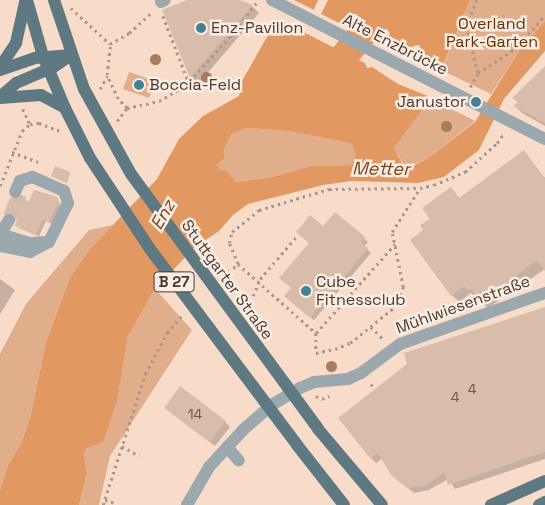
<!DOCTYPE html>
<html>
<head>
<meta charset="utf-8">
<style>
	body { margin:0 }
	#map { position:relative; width:545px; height:505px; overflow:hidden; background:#f8dcca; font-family:"Space Grotesk",sans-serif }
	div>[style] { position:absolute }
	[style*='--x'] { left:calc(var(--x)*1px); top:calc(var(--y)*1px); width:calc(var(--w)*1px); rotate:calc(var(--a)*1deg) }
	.green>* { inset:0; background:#e0ae8a }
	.water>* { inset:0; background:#e29861 }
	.pier>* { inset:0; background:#f8dcca }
	.shadow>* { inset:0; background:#0003 }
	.river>* { height:28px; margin:-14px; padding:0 14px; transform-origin:14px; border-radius:14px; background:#e29861 }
	.building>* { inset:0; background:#d7bdaa }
	.minor-tunnel>* { height:12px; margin-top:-6px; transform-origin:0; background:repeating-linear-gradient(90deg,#d4bcac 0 12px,transparent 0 18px) }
	.path>* { height:2.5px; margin-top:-1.25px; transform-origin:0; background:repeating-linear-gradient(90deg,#ab9689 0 2.5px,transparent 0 6.5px) }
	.minor>* { height:12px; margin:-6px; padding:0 6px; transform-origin:6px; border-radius:6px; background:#9ba9ae }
	.major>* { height:12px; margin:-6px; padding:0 6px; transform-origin:6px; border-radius:6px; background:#5f7983 }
	.major-bridge>* { height:12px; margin:-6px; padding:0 6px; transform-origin:6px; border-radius:6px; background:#5f7983 }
	.trees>* { width:11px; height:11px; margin:-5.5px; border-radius:50%; background:#a57e5d }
	.dots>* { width:14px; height:14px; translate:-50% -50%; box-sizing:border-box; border:2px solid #fcece1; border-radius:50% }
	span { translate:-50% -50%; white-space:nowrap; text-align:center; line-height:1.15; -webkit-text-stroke:5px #fcece1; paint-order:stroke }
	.number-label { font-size:14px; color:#6a5b51 }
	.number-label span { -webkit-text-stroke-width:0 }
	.shield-label span { padding:1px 4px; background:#fcece1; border:1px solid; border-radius:4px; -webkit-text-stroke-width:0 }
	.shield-label { font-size:15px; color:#453a33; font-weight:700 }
	.park-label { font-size:16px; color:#613104 }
	.poi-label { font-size:16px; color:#453a33 }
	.left { translate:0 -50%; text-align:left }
	.right { translate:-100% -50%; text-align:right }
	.street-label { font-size:16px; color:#453a33 }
	.water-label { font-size:18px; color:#77461e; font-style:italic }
</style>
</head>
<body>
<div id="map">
	<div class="green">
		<i style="clip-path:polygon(470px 0,545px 0,545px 21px,518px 52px,491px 94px,441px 70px)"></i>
		<i style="clip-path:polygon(129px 72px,155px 81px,149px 98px,123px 89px)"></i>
		<i style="clip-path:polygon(430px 98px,475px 121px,427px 159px,412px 165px,404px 165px,394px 148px)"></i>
		<i style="clip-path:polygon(246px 128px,287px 131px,340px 141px,352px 144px,356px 158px,350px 165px,310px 166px,272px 177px,234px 182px,219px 170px,217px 164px,224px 159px,224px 147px,232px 134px)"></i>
		<i style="clip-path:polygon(113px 225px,89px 250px,70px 277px,46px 342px,30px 418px,21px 444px,8px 465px,0 491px,0 354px,26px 304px,89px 230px)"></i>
		<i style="clip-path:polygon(155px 289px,192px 330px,110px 456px,99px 505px,79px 505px,87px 475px,84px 454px,118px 397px,128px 336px)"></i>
	</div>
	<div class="water">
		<i style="clip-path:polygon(evenodd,288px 0,318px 0,304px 32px,365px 63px,367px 68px,372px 67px,398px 84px,428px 96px,427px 103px,394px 148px,403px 165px,412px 166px,427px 159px,475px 122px,518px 52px,545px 21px,545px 51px,504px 99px,479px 150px,444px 177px,418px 183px,351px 181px,323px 185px,248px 204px,233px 215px,219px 231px,194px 248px,155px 289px,128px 336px,118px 397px,103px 442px,87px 448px,84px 454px,87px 474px,79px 505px,0 505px,0 491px,8px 465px,21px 444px,30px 418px,46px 342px,70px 277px,89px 250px,157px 179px,179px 139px,203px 116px,239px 96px,242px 81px,288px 0,246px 128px,287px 131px,340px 141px,352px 144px,356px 158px,350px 165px,310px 166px,272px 177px,235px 182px,227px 171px,219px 170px,217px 164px,224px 159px,224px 148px,232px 134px,246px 128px)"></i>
		<i style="clip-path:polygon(328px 0,470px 0,439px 74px,415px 62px,421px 49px,419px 45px,413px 46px,407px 58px,384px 46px,390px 33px,387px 29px,382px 30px,376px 42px,352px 30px,357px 14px,350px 14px,345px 26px,321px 14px)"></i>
	</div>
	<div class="pier">
		<i style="clip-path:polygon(285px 0,294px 0,316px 11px,307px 31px,368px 65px,276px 18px)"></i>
	</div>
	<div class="shadow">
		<i style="clip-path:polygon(193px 0,233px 0,252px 6px,259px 13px,198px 84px,191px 77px,164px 11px)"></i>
		<i style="clip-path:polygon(545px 68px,545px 126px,522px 113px,515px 106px,519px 103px,514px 98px)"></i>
		<i style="clip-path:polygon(524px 152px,545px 178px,545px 269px,488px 308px,471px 293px,459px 302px,452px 295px,425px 230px,451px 189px,460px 199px)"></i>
		<i style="clip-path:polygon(70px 173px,67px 183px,52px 176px)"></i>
		<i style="clip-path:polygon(45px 193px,57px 198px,61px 206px,52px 224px,46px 221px,39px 236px,19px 228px,16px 215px,5px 214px)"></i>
		<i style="clip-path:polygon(335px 214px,368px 242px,364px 246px,371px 253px,314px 320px,289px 299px,323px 228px)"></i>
		<i style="clip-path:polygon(0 279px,15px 290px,0 314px)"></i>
		<i style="clip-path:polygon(545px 308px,545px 459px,455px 489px,448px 479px,429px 490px,414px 493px,398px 480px,383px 458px,376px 463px,371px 458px,340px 419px)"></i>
		<i style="clip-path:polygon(171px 413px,225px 422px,230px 427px,215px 446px)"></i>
	</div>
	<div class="river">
		<i style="--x:322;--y:83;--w:67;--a:-50.4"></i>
		<i style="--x:365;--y:31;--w:34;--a:-64"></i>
	</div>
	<div class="building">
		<i style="clip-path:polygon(187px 0,240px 0,253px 5px,190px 78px,162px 10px)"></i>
		<i style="clip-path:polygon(545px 66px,545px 123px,513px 106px,518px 102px,512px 98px)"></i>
		<i style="clip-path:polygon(524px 150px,545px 179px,545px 271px,537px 260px,481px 302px,471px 289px,468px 291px,464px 286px,451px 296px,410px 240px,423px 230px,420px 225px,430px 219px,422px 208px,451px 187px,459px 198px)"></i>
		<i style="clip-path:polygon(55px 166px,70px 172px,66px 183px,51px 176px)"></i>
		<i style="clip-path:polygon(34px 190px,57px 197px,59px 202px,49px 222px,43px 220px,35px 235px,15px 226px,17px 220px,13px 213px,3px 215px,10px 198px,29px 201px)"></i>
		<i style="clip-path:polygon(335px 212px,365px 237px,361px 242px,368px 248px,310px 318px,284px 296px,291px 288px,279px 278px,309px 243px,296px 232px,310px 215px,323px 226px)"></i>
		<i style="clip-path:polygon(545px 307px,545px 452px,448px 485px,445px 473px,424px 486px,407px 488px,391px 475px,378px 453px,370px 458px,338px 418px,407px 364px,404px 353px)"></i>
		<i style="clip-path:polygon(180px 386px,226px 421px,210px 442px,164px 408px)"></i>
	</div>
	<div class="minor-tunnel">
		<i style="--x:9;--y:220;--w:28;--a:-64"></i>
	</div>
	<div class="path">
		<i style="--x:477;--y:0;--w:28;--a:111"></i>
		<i style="--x:467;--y:26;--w:48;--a:76.8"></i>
		<i style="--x:71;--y:8;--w:53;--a:42.7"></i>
		<i style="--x:163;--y:16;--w:72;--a:68.8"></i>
		<i style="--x:470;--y:87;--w:16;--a:-60"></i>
		<i style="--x:478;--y:73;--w:44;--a:-33"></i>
		<i style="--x:515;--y:49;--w:45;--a:-48.6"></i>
		<i style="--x:100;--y:89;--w:15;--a:-62"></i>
		<i style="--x:127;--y:108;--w:13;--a:-135"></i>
		<i style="--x:118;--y:99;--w:26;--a:-115"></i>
		<i style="--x:107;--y:75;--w:31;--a:-84"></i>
		<i style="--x:110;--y:44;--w:22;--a:-30"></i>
		<i style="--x:129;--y:33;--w:31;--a:-42"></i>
		<i style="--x:23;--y:109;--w:17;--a:65"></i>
		<i style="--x:117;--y:121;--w:16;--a:-52"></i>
		<i style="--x:127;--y:108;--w:33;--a:-12"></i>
		<i style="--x:159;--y:101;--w:30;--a:-30"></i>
		<i style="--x:185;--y:86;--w:74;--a:-47.7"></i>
		<i style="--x:235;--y:31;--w:38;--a:-53"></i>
		<i style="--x:12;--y:152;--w:28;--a:21"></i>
		<i style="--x:0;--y:186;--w:59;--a:-68.2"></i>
		<i style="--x:22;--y:131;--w:11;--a:-41"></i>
		<i style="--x:30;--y:124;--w:9;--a:-6"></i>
		<i style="--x:39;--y:123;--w:22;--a:21"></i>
		<i style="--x:238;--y:264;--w:104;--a:41.5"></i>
		<i style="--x:316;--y:333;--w:119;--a:-48.4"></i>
		<i style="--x:223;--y:276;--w:19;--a:-39"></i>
		<i style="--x:238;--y:264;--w:23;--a:-113"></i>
		<i style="--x:229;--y:243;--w:11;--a:-75"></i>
		<i style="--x:232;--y:232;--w:35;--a:-39"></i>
		<i style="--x:259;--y:210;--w:73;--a:-16.7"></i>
		<i style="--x:329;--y:189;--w:91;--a:-0.6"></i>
		<i style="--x:420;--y:188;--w:14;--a:-12"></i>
		<i style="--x:434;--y:185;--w:34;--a:-23"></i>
		<i style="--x:465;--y:172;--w:43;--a:-42.2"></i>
		<i style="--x:497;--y:143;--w:12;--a:-55"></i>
		<i style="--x:253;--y:296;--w:18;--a:-68"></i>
		<i style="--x:260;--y:279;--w:55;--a:-49.4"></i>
		<i style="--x:371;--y:327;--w:18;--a:45"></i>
		<i style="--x:316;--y:333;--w:20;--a:90"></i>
		<i style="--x:316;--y:353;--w:19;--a:-12"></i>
		<i style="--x:335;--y:349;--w:16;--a:-22"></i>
		<i style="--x:350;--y:343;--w:58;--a:-38.7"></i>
		<i style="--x:395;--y:307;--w:22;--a:-68"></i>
		<i style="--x:403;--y:287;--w:56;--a:-101.3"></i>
		<i style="--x:392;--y:232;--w:52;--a:-57.5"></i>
		<i style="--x:371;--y:384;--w:6;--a:51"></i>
		<i style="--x:316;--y:396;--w:7;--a:27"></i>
		<i style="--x:322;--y:399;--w:8;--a:-23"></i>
		<i style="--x:122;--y:446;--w:20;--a:30"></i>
		<i style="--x:105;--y:500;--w:10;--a:17"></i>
		<i style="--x:103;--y:505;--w:138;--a:-72.2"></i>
		<i style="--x:145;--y:374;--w:47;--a:-61.8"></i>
		<i style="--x:167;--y:333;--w:25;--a:-50"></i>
	</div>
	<div class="minor">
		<i style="--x:272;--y:0;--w:306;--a:27"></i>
		<i style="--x:161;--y:2;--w:4;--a:-27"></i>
		<i style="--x:9;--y:220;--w:17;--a:123"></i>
		<i style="--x:0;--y:234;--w:31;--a:17"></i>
		<i style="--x:30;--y:243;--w:17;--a:-3"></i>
		<i style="--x:0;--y:246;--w:31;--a:11"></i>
		<i style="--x:30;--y:252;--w:21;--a:-28"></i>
		<i style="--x:49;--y:242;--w:43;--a:-64"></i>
		<i style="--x:68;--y:203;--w:13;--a:-108"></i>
		<i style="--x:64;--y:191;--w:35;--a:-156"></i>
		<i style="--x:32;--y:177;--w:13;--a:162"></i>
		<i style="--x:20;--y:181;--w:12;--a:114"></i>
		<i style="--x:227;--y:447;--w:18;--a:49"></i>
		<i style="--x:187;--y:505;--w:44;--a:-59.9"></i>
		<i style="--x:209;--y:467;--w:52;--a:-47.4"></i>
		<i style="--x:244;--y:429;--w:35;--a:-41"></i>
		<i style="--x:270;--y:406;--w:35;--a:-31"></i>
		<i style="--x:300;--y:388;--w:15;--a:-23"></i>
		<i style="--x:314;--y:382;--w:34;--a:-5"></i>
		<i style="--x:348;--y:379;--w:14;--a:-25"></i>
		<i style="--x:361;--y:373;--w:49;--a:-36.6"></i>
		<i style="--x:400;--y:344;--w:154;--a:-19.4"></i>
	</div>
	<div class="major">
		<i style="--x:27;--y:0;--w:58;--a:74.1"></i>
		<i style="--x:43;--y:56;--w:56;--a:67.1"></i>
		<i style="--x:54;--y:0;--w:94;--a:71.4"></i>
		<i style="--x:0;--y:67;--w:29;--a:-56"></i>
		<i style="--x:16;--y:43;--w:42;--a:-77.6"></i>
		<i style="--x:0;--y:70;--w:37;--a:-19"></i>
		<i style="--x:35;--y:58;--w:36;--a:-5"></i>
		<i style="--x:0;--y:97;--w:21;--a:-41"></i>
		<i style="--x:16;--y:83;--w:39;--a:-23"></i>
		<i style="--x:52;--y:68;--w:23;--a:-34"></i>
		<i style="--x:0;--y:98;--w:41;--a:-4.2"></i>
		<i style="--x:41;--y:95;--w:26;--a:28"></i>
		<i style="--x:318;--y:429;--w:99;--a:49.9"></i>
		<i style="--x:297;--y:445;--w:76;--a:51.9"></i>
		<i style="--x:491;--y:505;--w:59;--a:-24"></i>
		<i style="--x:539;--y:505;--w:7;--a:-27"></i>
	</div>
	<div class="major-bridge">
		<i style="--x:84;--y:89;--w:97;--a:61.1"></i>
		<i style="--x:131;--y:174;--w:316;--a:53.7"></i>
		<i style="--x:65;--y:108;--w:56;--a:63.4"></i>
		<i style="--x:90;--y:158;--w:109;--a:56.6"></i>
		<i style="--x:150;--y:249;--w:245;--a:53.1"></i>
	</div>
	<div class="trees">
		<i style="left:155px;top:59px"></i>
		<i style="left:206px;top:77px"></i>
		<i style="left:446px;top:126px"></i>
		<i style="left:331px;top:366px"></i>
	</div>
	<div class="dots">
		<i style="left:201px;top:28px;background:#428196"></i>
		<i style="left:139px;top:85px;background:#428196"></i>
		<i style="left:476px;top:102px;background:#428196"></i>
		<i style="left:306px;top:291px;background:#428196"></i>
	</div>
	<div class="number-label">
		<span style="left:472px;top:389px">4</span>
		<span style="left:455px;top:397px">4</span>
		<span style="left:195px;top:414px">14</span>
	</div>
	<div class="shield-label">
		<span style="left:174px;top:282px">B 27</span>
	</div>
	<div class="park-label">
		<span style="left:492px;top:33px">Overland<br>Park-Garten</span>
	</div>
	<div class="poi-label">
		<span class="left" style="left:211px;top:28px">Enz-Pavillon</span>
		<span class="left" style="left:149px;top:85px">Boccia-Feld</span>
		<span class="right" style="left:466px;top:102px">Janustor</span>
		<span class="left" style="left:316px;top:291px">Cube<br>Fitnessclub</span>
	</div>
	<div class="street-label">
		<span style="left:395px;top:45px;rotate:27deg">Alte Enzbrücke</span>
		<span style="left:227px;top:280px;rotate:54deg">Stuttgarter Straße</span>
		<span style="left:463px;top:305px;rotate:-20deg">Mühlwiesenstraße</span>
	</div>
	<div class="water-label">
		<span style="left:381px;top:169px;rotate:1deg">Metter</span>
		<span style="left:163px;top:215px;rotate:-60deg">Enz</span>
	</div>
</div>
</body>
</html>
